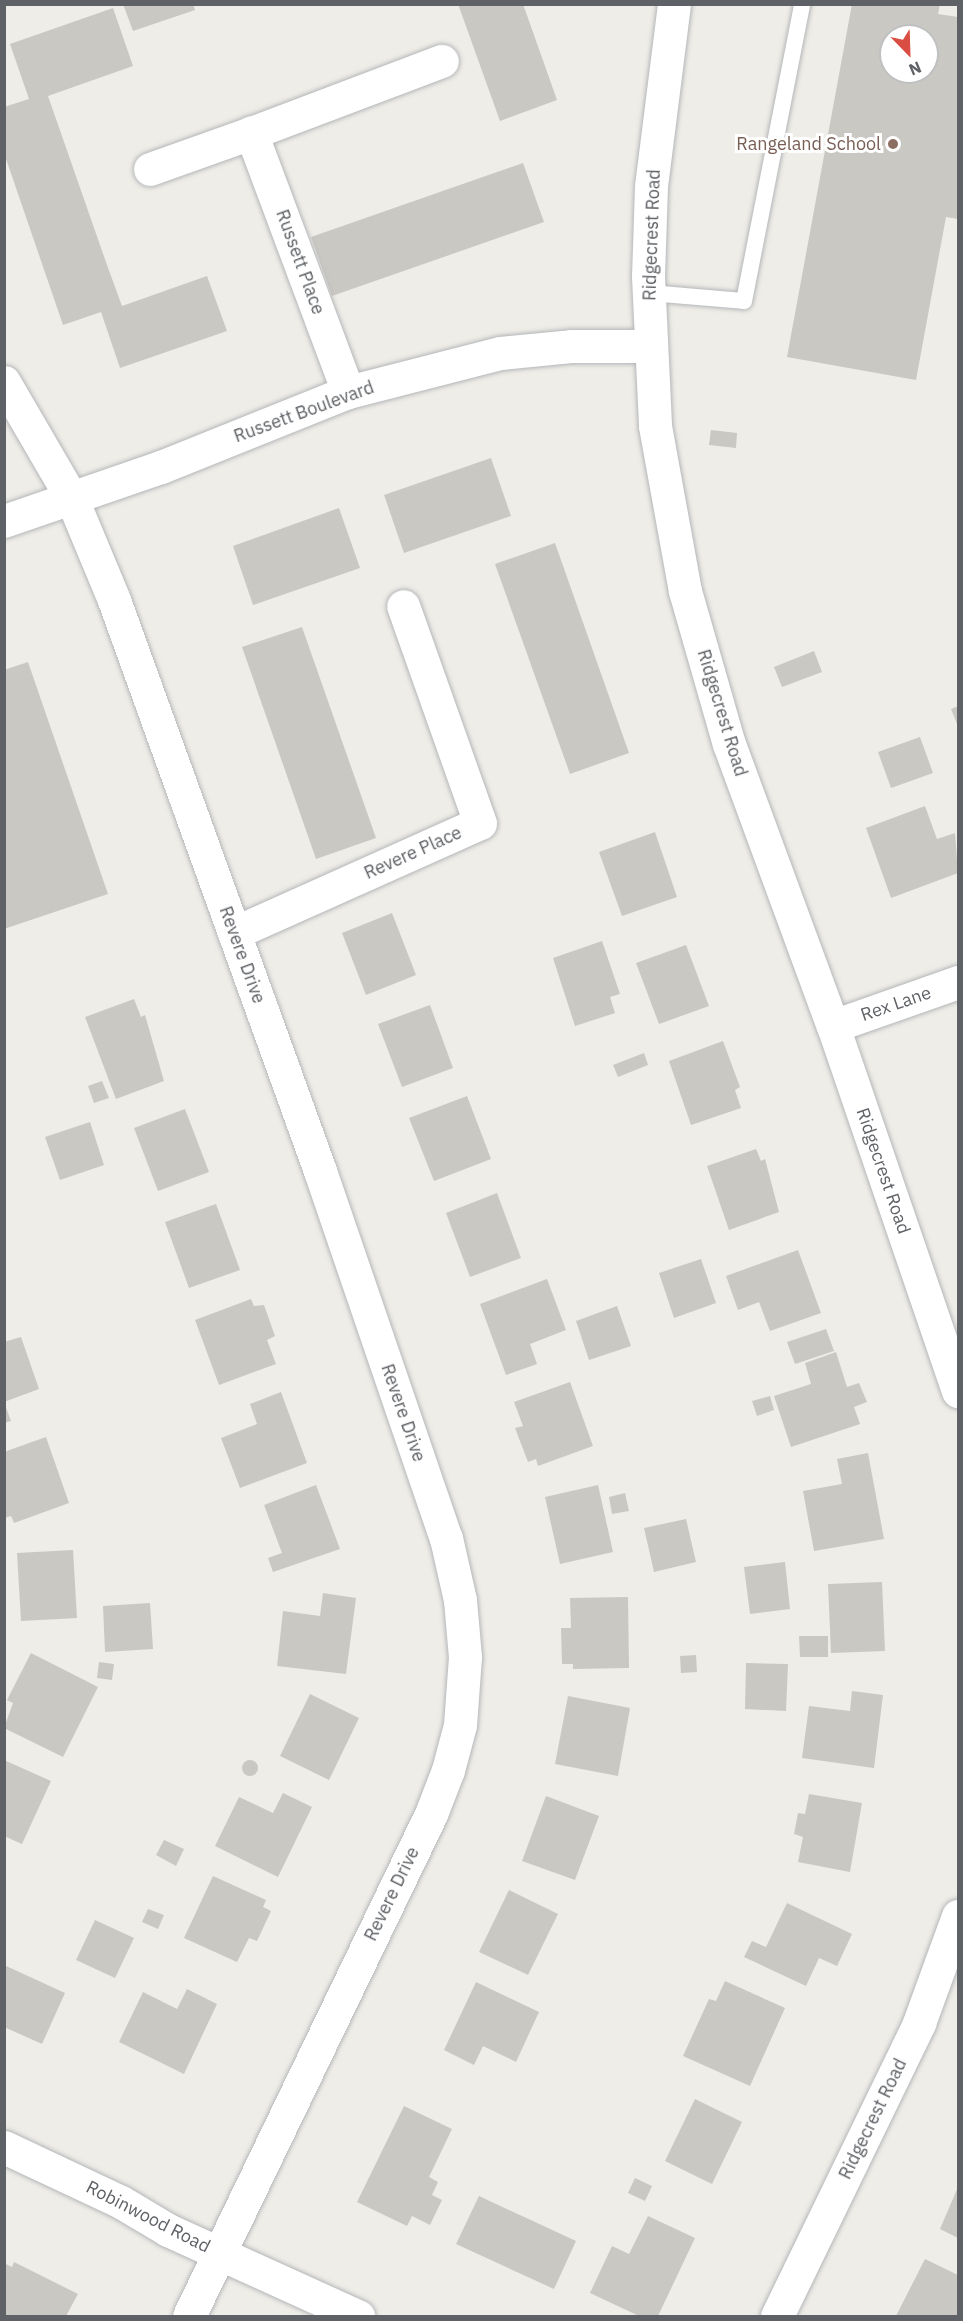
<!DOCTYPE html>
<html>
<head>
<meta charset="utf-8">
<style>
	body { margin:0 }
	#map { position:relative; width:963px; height:2321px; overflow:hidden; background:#efede7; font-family:"IBM Plex Sans",sans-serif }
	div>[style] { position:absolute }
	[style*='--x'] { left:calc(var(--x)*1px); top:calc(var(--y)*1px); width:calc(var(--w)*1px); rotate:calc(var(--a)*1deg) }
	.building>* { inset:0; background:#cac8c3 }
	.round { border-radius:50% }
	.roads { filter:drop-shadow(0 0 2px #b4b6ba) drop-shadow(0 0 2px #b4b6ba) }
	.service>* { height:16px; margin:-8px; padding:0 8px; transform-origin:8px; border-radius:8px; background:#fff }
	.minor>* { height:33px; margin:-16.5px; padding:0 16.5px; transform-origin:16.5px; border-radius:16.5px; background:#fff }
	.dots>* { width:16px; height:16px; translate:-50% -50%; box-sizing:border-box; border:3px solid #fff; border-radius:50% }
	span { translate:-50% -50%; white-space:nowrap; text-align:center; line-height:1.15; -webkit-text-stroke:6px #fff; paint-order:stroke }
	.education-label { font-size:18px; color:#785e54 }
	.right { translate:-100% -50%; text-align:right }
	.street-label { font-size:18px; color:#5e6165 }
	.frame { position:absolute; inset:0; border:6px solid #5e6165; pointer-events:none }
	.north { position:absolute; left:879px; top:24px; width:60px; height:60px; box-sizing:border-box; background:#fff; border:2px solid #bfc0c1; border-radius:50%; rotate:157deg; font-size:16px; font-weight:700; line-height:24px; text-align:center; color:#5e6165 }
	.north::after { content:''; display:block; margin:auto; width:21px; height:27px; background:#da4d42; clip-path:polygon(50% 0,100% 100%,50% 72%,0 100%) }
</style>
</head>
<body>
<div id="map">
	<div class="building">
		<i style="clip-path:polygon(123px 4px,193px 4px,195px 10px,133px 31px)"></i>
		<i style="clip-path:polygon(458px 4px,523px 4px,557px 100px,500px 121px)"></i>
		<i style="clip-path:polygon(evenodd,852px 4px,940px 4px,938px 14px,958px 17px,958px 219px,946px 217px,916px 380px,787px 357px,852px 4px,891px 36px,927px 36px,927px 72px,891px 72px,891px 36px)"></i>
		<i style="clip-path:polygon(113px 8px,133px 66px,48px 96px,107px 265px,122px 306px,207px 276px,227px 331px,120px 368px,101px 312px,63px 325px,4px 153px,4px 107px,29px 99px,10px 44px)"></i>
		<i style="clip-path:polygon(523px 163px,544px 222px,332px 296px,311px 237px)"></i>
		<i style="clip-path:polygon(711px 430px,737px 433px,736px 448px,709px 445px)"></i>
		<i style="clip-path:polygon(491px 458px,511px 516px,404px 553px,384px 495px)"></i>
		<i style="clip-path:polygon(339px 508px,360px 568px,253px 605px,233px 546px)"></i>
		<i style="clip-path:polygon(555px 543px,629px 753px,570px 774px,495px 564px)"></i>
		<i style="clip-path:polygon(302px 627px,376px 838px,316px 859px,242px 647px)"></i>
		<i style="clip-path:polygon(814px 651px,822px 672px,782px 687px,774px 667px)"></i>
		<i style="clip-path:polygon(28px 662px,108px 894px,4px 929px,4px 670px)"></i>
		<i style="clip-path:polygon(958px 706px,958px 723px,957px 724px,951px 709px)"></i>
		<i style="clip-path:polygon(920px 737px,933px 773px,891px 788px,878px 752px)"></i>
		<i style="clip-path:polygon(925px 806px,937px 839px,955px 833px,958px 873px,891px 898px,866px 828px)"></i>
		<i style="clip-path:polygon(655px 832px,677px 897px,622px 916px,599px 852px)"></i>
		<i style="clip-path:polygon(392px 913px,416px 975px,366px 995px,342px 933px)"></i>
		<i style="clip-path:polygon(602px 941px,620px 994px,610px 997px,615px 1013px,575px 1026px,553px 958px)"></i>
		<i style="clip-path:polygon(686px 945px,709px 1006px,659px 1024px,636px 963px)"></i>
		<i style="clip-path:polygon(134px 999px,141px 1017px,145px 1015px,164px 1081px,116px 1099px,85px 1017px)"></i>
		<i style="clip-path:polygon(430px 1005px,453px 1068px,402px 1087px,378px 1024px)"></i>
		<i style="clip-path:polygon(723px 1041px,740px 1087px,735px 1090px,741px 1108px,691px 1125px,669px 1061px)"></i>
		<i style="clip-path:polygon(644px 1053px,648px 1065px,618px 1077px,613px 1065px)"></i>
		<i style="clip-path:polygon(102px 1081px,109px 1098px,94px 1103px,88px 1086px)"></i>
		<i style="clip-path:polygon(467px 1096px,491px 1159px,434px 1181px,409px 1118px)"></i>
		<i style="clip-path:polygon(185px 1109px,209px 1172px,158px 1191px,134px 1128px)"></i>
		<i style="clip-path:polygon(90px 1122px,104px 1165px,60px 1180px,45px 1137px)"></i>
		<i style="clip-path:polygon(756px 1149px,761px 1161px,765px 1159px,779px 1212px,729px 1230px,707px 1166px)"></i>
		<i style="clip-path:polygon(497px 1193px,521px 1258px,470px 1277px,446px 1213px)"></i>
		<i style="clip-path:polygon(216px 1204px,240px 1270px,189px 1288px,165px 1222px)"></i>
		<i style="clip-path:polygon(798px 1250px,821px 1313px,770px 1331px,759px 1302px,738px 1310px,726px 1276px)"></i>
		<i style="clip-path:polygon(701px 1259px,716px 1303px,674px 1318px,659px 1273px)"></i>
		<i style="clip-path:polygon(547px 1279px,566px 1330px,530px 1344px,537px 1364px,506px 1375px,480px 1304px)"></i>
		<i style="clip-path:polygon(251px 1299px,254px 1306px,264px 1305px,275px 1336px,267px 1340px,276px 1364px,219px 1385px,195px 1320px)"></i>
		<i style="clip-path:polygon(617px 1306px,631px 1346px,589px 1360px,576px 1321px)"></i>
		<i style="clip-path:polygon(826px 1329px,834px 1351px,795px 1364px,787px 1342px)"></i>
		<i style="clip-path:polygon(21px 1337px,39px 1389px,4px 1402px,4px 1342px)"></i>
		<i style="clip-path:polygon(836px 1352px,847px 1387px,859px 1383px,867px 1402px,854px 1407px,860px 1424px,791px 1447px,774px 1396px,811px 1384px,805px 1363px)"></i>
		<i style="clip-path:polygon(570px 1382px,593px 1446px,538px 1466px,536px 1459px,528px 1462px,515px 1428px,523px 1426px,514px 1402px)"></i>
		<i style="clip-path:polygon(281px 1392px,307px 1463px,240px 1488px,221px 1438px,257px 1424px,250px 1404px)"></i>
		<i style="clip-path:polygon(770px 1396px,774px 1410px,757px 1416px,752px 1401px)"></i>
		<i style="clip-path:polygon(4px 1402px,11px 1421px,4px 1423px)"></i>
		<i style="clip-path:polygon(46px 1437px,69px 1503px,14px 1523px,11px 1516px,4px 1518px,4px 1452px)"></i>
		<i style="clip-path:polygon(868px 1453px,884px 1539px,814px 1551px,803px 1491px,842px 1484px,837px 1459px)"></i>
		<i style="clip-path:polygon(316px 1485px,340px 1549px,273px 1572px,268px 1558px,282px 1553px,264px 1505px)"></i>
		<i style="clip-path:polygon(598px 1485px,613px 1552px,560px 1564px,545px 1497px)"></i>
		<i style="clip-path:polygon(625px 1493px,629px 1511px,612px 1514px,609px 1497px)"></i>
		<i style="clip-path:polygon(686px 1519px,696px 1562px,654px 1572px,644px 1528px)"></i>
		<i style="clip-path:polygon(73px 1550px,77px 1618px,21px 1621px,17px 1553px)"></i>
		<i style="clip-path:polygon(785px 1562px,790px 1609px,750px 1614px,744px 1567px)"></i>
		<i style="clip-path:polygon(882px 1582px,885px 1651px,831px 1653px,828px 1584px)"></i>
		<i style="clip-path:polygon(323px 1593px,356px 1598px,346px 1674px,277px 1666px,283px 1611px,320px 1616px)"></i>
		<i style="clip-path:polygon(628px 1597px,629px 1668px,573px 1669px,573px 1664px,562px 1664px,561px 1628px,571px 1628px,570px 1598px)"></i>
		<i style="clip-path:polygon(150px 1603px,153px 1649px,105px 1652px,103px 1606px)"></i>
		<i style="clip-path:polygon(799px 1636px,828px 1636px,828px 1657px,800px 1657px)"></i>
		<i style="clip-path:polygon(31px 1653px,98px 1687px,63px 1757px,4px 1728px,13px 1703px,7px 1700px)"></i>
		<i style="clip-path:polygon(696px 1655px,697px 1672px,681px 1673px,680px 1656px)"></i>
		<i style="clip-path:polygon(99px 1662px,114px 1664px,112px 1680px,97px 1678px)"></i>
		<i style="clip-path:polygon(746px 1663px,788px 1664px,786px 1711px,745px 1709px)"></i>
		<i style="clip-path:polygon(852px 1691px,883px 1695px,874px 1768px,802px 1758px,809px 1706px,850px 1711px)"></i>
		<i style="clip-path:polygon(310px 1694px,359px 1718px,329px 1780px,280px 1756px)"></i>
		<i style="clip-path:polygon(568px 1696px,630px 1708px,618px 1776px,555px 1764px)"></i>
		<i class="round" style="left:242px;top:1760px;width:16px;height:16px"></i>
		<i style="clip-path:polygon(4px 1760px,51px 1781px,22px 1844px,4px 1836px)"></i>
		<i style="clip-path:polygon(283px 1793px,312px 1807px,278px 1877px,215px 1846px,239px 1797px,273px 1813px)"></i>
		<i style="clip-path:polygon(809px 1794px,862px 1803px,850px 1872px,798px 1862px,803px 1837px,794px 1834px,798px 1813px,805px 1814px)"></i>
		<i style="clip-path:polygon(546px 1796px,599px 1816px,575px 1880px,522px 1861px)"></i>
		<i style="clip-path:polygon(164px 1840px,184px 1849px,176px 1866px,156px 1855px)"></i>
		<i style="clip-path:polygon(213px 1876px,266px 1900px,263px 1907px,271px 1911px,257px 1941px,249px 1938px,237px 1962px,184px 1938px)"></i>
		<i style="clip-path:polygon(509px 1890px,558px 1914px,528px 1975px,479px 1952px)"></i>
		<i style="clip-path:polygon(787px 1903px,852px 1934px,837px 1966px,819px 1958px,806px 1986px,744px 1957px,752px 1941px,766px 1947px)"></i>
		<i style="clip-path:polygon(148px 1909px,164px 1915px,158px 1929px,142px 1922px)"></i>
		<i style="clip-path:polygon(95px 1920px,134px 1938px,115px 1978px,76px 1960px)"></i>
		<i style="clip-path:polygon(4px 1965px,65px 1993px,42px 2044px,4px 2027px)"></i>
		<i style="clip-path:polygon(725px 1981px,785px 2008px,750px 2086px,683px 2056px,709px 1999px,716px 2001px)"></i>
		<i style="clip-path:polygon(476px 1982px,539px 2012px,516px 2062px,483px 2046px,474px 2065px,444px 2050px)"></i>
		<i style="clip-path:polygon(187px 1989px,217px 2004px,184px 2074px,119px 2042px,143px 1992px,177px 2009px)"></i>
		<i style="clip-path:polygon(695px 2099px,742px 2122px,712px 2184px,665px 2161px)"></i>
		<i style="clip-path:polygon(404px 2106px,452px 2129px,429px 2177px,438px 2182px,432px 2195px,442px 2200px,430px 2225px,412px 2216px,407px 2226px,357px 2202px)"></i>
		<i style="clip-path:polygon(635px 2178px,652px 2186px,645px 2201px,628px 2193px)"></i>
		<i style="clip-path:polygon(958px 2187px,958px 2238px,940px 2229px)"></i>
		<i style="clip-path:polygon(479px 2196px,576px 2241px,554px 2289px,456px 2244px)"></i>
		<i style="clip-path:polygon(648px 2216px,695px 2238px,658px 2316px,639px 2316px,590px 2293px,612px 2246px,629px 2254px)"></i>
		<i style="clip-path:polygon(925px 2259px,958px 2275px,958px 2316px,896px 2316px)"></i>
		<i style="clip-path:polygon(14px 2262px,78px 2294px,66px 2316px,4px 2316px,4px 2263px,12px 2267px)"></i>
	</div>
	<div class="roads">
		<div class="service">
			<i style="--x:649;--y:293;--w:95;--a:4.8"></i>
			<i style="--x:744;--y:301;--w:303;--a:-78.9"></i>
		</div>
		<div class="minor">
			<i style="--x:674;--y:4;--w:183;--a:97.2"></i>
			<i style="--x:651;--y:186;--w:90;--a:91.9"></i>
			<i style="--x:648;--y:276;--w:150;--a:87.3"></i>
			<i style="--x:655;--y:426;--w:168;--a:79.7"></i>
			<i style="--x:685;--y:591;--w:159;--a:74"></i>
			<i style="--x:729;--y:744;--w:301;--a:69.8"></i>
			<i style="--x:833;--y:1026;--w:386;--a:71.1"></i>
			<i style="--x:150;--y:169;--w:107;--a:-19.6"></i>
			<i style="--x:4;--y:382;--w:135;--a:59.8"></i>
			<i style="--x:72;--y:499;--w:109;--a:67.4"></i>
			<i style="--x:114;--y:600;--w:607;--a:70.16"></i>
			<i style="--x:320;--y:1171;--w:388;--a:71.1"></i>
			<i style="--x:446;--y:1538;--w:64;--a:77.3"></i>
			<i style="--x:460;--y:1600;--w:57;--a:85"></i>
			<i style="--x:465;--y:1657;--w:68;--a:94.2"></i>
			<i style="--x:460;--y:1725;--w:47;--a:104.9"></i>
			<i style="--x:448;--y:1770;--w:47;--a:111.1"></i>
			<i style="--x:431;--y:1814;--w:557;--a:115.74"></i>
			<i style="--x:348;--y:392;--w:277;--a:-110.5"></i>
			<i style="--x:251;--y:133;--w:204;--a:-20.7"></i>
			<i style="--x:4;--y:521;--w:166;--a:-19"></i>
			<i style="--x:161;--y:467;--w:201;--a:-21.9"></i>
			<i style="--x:348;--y:392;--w:157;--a:-14.4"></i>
			<i style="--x:500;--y:353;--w:71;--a:-5.6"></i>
			<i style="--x:571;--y:346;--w:79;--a:0"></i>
			<i style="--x:234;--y:933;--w:269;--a:-24.1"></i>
			<i style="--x:480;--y:823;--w:230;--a:-109.5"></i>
			<i style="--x:833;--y:1026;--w:133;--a:-19.4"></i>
			<i style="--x:4;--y:2147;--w:129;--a:25.2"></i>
			<i style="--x:121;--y:2202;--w:55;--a:30.8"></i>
			<i style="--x:168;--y:2230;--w:209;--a:24.4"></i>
			<i style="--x:777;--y:2316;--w:326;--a:-64.1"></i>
			<i style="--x:919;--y:2023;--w:114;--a:-70"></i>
		</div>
	</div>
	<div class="dots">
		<i style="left:893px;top:144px;background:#8d6e63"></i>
	</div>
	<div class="education-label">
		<span class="right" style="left:881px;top:144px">Rangeland School</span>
	</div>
	<div class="street-label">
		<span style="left:652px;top:235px;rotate:-88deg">Ridgecrest Road</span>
		<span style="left:300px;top:262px;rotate:70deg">Russett Place</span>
		<span style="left:304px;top:412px;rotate:-20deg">Russett Boulevard</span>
		<span style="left:722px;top:713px;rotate:73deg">Ridgecrest Road</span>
		<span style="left:413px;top:853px;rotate:-24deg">Revere Place</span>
		<span style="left:242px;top:955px;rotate:70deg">Revere Drive</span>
		<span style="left:896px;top:1004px;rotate:-19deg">Rex Lane</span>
		<span style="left:883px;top:1171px;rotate:71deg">Ridgecrest Road</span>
		<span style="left:403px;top:1413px;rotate:71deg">Revere Drive</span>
		<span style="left:392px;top:1894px;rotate:-64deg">Revere Drive</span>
		<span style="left:873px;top:2119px;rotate:-64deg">Ridgecrest Road</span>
		<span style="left:148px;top:2217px;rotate:27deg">Robinwood Road</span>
	</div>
	<div class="frame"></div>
	<div class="north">N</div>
</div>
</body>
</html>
